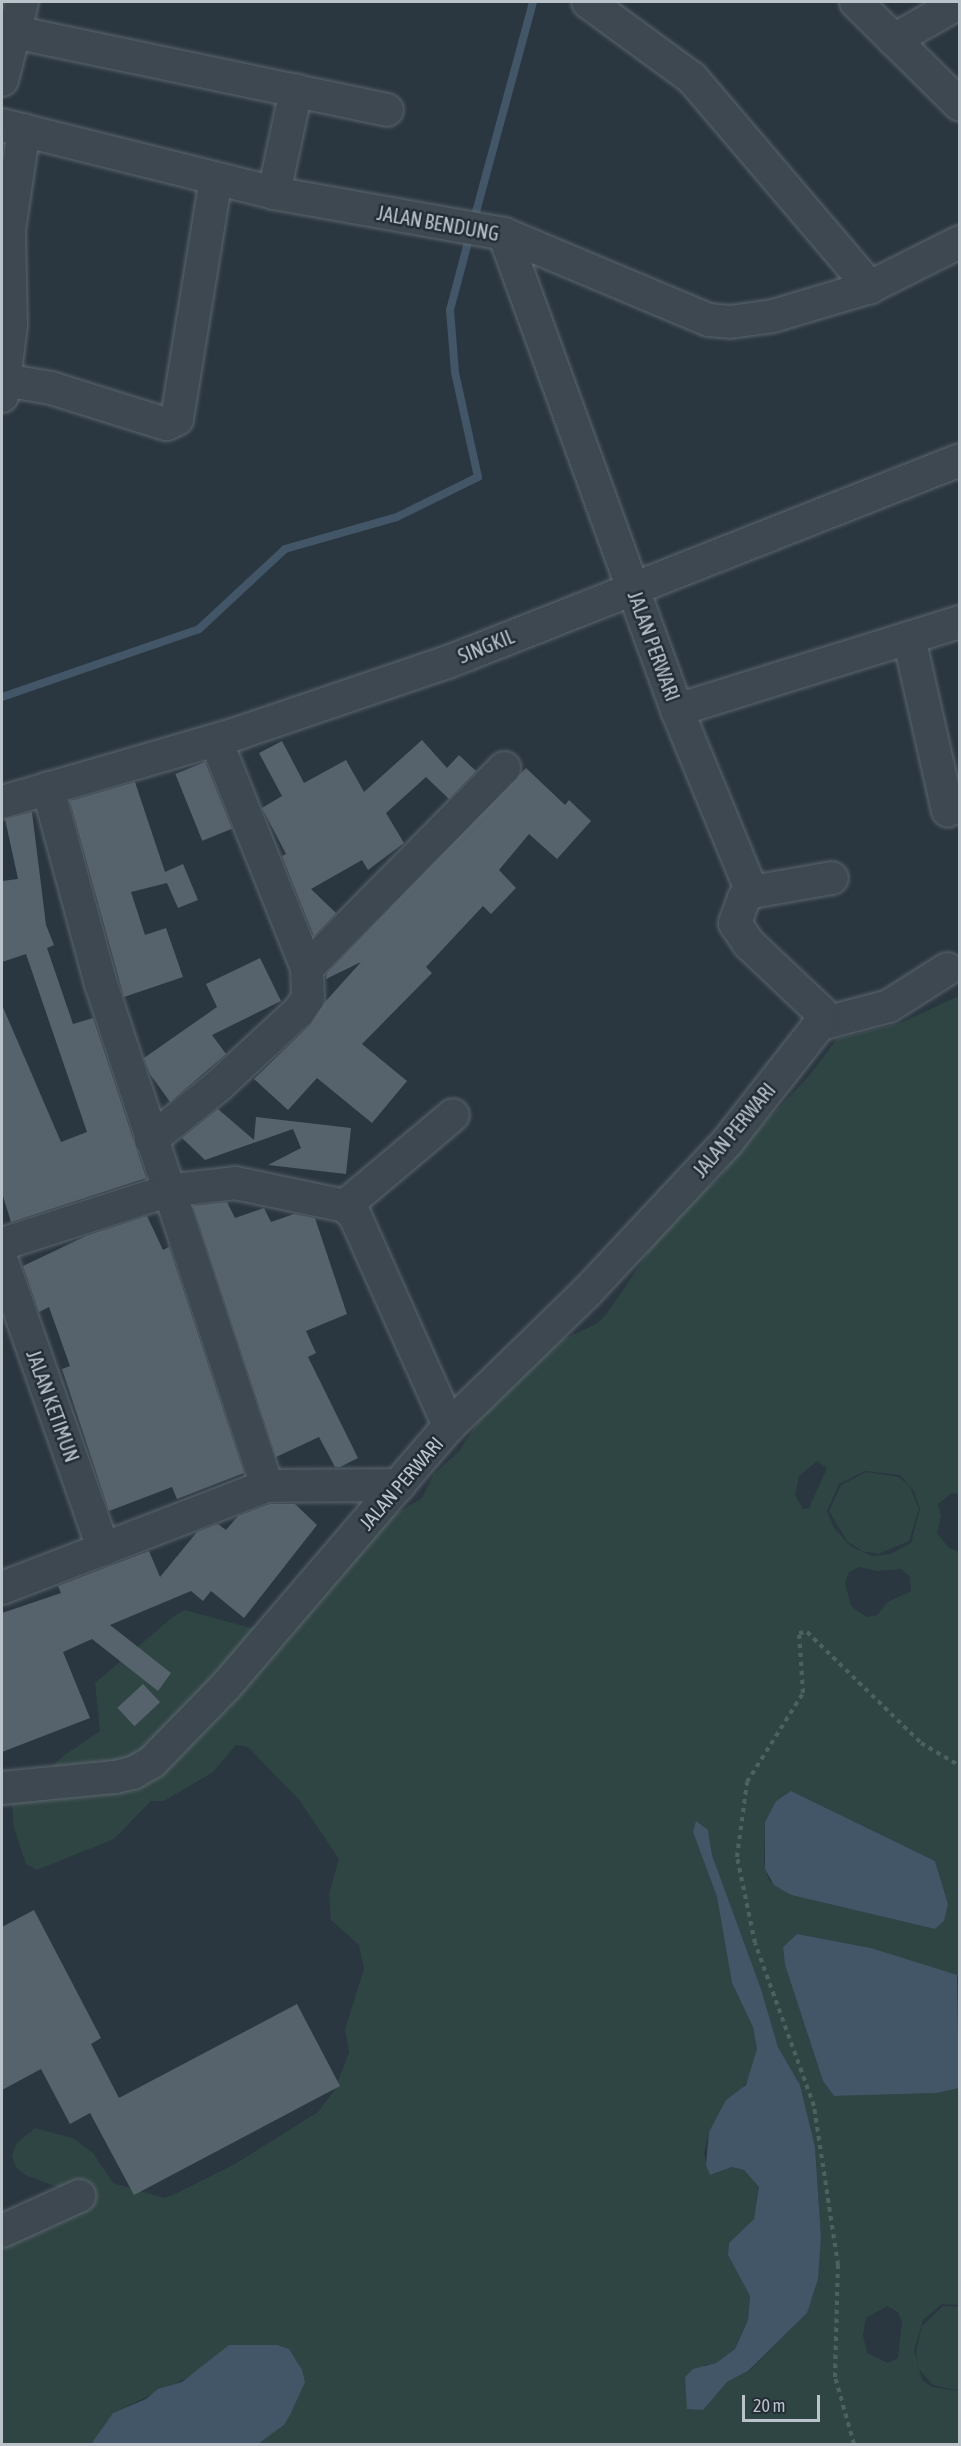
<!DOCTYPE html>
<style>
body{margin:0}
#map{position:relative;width:961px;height:2446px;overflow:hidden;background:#2a3640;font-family:"Asap Condensed",sans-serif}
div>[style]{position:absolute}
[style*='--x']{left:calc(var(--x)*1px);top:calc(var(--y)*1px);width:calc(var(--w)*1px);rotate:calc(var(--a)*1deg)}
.green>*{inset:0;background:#2f4543}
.water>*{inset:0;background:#425667}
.stream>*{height:8px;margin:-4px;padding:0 4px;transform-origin:4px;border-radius:4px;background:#425667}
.building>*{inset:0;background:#56636d;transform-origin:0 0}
.path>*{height:4px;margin-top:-2px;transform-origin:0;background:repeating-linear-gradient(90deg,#4e6161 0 4.5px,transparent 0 9px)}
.roads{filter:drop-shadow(0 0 2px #5c666e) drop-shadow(0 0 2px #5c666e)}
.minor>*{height:32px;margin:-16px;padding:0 16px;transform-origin:16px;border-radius:16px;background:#3e4850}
span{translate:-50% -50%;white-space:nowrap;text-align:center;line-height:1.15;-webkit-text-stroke:5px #232d36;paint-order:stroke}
.street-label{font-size:20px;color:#bbc3ca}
.frame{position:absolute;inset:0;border:3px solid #bbc3ca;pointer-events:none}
.scale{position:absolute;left:742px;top:2395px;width:78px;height:27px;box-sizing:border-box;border:3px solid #bbc3ca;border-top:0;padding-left:8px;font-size:18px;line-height:21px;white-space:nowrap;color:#bbc3ca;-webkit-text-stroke:4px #232d36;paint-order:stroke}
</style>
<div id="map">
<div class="green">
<i style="clip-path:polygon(evenodd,959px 996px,960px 1495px,952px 1493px,938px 1504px,941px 1516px,937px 1533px,949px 1548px,960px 1552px,959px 1977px,871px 1948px,797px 1934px,783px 1947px,785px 1965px,823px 2081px,834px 2096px,937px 2093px,959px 2088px,959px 2305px,942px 2304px,923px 2320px,914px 2351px,922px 2380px,932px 2387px,959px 2391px,959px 2444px,258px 2444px,284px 2425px,191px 2376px,113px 2413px,91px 2444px,2px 2444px,2px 2245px,60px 2188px,25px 2175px,16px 2167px,12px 2155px,16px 2144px,35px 2128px,73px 2138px,93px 2153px,113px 2183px,164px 2198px,175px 2194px,235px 2164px,318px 2112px,334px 2091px,349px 2053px,345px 2029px,364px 1969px,359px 1945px,331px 1920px,329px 1894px,339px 1859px,300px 1801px,248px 1747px,236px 1745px,213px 1772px,164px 1801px,151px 1801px,114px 1839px,37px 1870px,26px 1864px,14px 1828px,12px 1804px,62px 1757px,100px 1731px,95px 1683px,174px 1616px,185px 1610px,251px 1628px,325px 1596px,341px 1562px,376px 1526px,422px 1498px,433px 1475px,459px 1451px,480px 1419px,562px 1340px,596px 1324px,606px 1315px,664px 1229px,689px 1202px,719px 1179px,740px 1149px,807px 1078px,837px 1039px,900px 1023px,959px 996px,817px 1461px,827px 1468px,809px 1508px,803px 1509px,795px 1495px,799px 1476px,817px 1461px,959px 996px,865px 1471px,900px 1475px,914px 1491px,920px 1509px,911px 1543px,890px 1554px,872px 1556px,850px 1546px,834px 1528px,827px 1511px,839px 1484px,865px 1471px,959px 996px,860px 1567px,877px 1571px,901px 1569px,910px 1577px,911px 1591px,888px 1602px,877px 1615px,866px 1617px,851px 1606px,845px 1583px,849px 1572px,860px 1567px,959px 996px,791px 1791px,935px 1861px,948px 1904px,944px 1921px,935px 1929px,791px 1895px,769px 1880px,764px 1862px,765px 1822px,776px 1801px,791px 1791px,959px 996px,708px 1830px,712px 1855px,761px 1989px,778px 2047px,800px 2085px,815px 2147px,821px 2237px,807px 2313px,749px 2371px,727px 2382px,703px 2410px,704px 2365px,716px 2363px,735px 2349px,748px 2320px,750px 2296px,728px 2255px,729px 2243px,754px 2220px,759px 2187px,744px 2170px,732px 2167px,710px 2175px,704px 2154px,709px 2132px,752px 2075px,757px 2049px,753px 2027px,732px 1983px,717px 1897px,693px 1832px,708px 1830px,959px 996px,887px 2306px,898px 2312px,902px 2322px,898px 2358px,888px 2363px,867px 2353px,863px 2335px,866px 2318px,887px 2306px)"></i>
<i style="clip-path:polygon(866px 1472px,899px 1477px,910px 1487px,919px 1509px,909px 1541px,878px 1554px,862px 1551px,847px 1541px,829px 1511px,841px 1485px)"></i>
<i style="clip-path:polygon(943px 2306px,959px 2307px,960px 2389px,956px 2390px,933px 2385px,918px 2368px,916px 2351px,922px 2326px)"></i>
</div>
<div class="water">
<i style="clip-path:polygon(791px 1791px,935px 1861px,948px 1904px,944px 1921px,935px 1929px,791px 1895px,774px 1885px,765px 1869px,765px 1822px,776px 1801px)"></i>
<i style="clip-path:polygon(696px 1821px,708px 1830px,712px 1855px,761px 1989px,778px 2047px,800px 2085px,815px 2147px,821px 2237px,818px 2279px,807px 2313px,748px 2371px,727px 2382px,703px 2410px,687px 2409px,685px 2377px,693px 2369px,716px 2363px,735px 2349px,748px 2320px,750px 2296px,728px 2255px,729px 2243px,754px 2219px,759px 2187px,744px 2170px,732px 2167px,710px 2175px,706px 2165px,709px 2132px,726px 2100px,746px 2085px,757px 2049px,753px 2027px,732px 1983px,717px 1897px,693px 1832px)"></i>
<i style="clip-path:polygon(797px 1934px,871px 1948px,957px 1975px,959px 2088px,937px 2093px,834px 2096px,823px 2081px,785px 1965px,783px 1947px)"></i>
<i style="clip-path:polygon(229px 2345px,277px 2345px,289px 2349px,302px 2370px,305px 2382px,290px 2415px,284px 2425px,258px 2444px,91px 2444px,113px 2413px,146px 2399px,158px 2389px,182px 2382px)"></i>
</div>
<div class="stream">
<i style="--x:473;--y:223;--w:229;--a:-74.8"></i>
<i style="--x:2;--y:697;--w:208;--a:-19"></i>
<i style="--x:199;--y:629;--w:117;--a:-42.9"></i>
<i style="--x:285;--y:549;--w:116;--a:-15.9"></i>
<i style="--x:397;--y:517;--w:90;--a:-26.3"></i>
<i style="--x:478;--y:477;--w:107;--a:-102.4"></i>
<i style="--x:455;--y:372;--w:62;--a:-94.6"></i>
<i style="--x:450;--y:310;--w:78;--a:-75.1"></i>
</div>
<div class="building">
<i style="clip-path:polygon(422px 740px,447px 768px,459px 755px,476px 771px,449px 799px,426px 777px,386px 813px,404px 843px,368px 870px,362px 860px,311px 889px,336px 913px,314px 936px,282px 856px,286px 854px,262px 808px,282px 796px,259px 753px,282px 741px,304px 783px,346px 760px,364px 792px)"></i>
<i style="left:205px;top:762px;width:72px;height:32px;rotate:68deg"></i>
<i style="clip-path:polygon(526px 768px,565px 805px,569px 800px,591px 821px,557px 859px,529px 834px,499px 870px,516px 888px,491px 914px,483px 906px,426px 967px,432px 973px,362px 1044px,407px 1081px,372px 1123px,317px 1078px,288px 1110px,254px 1079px,311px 1024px,325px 1002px,361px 962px,326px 979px,327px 973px)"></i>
<i style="clip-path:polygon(135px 782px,165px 872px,183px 864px,198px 900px,178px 908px,167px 883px,131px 892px,145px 935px,166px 928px,183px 977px,124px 997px,70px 801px)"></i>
<i style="clip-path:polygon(32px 812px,46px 925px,54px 945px,47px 948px,73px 1024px,93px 1018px,146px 1178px,11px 1222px,2px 1193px,2px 1005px,61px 1142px,87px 1132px,26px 954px,2px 962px,2px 881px,18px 879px,5px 819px)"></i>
<i style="clip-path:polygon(260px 958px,281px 1001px,212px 1035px,226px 1054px,170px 1102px,150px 1074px,144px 1058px,217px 1007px,206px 984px)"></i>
<i style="clip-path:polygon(218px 1109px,254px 1140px,256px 1117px,351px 1128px,346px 1174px,268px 1165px,301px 1148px,293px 1129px,205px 1160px,182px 1138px)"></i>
<i style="clip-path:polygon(227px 1202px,235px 1218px,264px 1208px,271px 1222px,294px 1214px,315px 1218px,347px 1314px,306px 1331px,316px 1353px,308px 1357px,358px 1458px,340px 1467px,335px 1467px,319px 1437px,276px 1457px,193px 1206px)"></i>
<i style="clip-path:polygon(147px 1216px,163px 1250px,169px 1247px,244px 1473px,177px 1499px,172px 1487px,109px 1511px,62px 1369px,70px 1366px,49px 1307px,39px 1312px,23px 1266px,86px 1236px)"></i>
<i style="clip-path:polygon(270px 1504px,295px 1504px,317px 1525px,244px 1618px,211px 1591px,203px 1601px,191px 1591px,110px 1625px,171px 1673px,158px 1691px,92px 1639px,63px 1652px,90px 1718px,2px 1752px,2px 1613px,61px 1593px,58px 1586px,149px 1551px,160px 1577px,197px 1532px,218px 1524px,226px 1530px,238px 1516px)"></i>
<i style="left:143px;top:1684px;width:25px;height:35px;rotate:47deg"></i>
<i style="clip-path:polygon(34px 1910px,101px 2038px,91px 2044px,119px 2098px,297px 2004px,340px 2086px,134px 2195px,90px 2113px,70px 2124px,41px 2069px,2px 2090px,2px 1927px)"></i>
</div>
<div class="path">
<i style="--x:854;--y:2444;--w:70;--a:-105.8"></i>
<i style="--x:835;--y:2377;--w:112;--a:-88.5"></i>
<i style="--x:838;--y:2265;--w:161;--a:-98.6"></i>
<i style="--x:814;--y:2106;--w:173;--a:-109.9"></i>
<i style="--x:755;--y:1943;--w:88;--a:-101.8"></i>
<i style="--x:737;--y:1857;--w:76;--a:-82.4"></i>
<i style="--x:747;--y:1782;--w:105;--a:-57.8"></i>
<i style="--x:803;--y:1693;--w:60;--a:-93.8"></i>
<i style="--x:799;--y:1633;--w:8;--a:-7"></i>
<i style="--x:807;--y:1632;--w:159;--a:44.2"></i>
<i style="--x:921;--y:1743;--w:45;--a:30.5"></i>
</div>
<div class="roads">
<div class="minor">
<i style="--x:588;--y:2;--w:129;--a:36.2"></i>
<i style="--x:692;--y:78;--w:275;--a:49.6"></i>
<i style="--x:856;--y:2;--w:146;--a:44.7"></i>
<i style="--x:14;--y:32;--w:381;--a:11.8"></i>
<i style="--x:894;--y:40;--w:76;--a:-29.9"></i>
<i style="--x:2;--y:80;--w:81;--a:-75.6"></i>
<i style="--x:2;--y:125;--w:280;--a:14"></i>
<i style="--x:274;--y:193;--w:234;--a:10.1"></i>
<i style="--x:504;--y:234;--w:222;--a:22.8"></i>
<i style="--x:709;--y:320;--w:21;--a:5"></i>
<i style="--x:730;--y:322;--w:43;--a:-7.9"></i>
<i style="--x:773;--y:316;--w:101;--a:-16.6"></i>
<i style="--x:870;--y:287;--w:101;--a:-26.6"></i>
<i style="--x:274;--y:193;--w:105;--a:-77.9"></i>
<i style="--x:4;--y:380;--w:48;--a:9.7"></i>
<i style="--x:51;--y:388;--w:121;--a:17.4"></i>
<i style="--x:166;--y:424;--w:12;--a:-24"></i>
<i style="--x:177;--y:419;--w:243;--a:-80.8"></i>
<i style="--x:2;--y:396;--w:72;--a:-82.8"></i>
<i style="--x:11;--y:325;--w:95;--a:-91.2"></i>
<i style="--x:9;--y:230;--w:101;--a:-81.5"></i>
<i style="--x:909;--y:638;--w:177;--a:77.3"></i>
<i style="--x:677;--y:710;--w:296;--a:-17.3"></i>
<i style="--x:48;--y:788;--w:203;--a:74.9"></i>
<i style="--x:101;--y:984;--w:529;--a:71.7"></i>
<i style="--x:2;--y:802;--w:247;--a:-16.2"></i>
<i style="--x:239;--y:733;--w:221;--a:-18.8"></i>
<i style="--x:448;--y:662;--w:550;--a:-21.53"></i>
<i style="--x:752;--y:892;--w:81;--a:-9.9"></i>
<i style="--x:307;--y:968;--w:281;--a:-45.4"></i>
<i style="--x:821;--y:1024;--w:70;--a:-14.8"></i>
<i style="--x:889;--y:1006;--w:69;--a:-32.5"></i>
<i style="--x:151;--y:1140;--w:86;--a:-38.9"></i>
<i style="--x:218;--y:1086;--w:110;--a:-42.8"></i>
<i style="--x:299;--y:1011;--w:16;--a:-55"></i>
<i style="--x:308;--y:998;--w:30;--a:-92"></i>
<i style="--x:307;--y:968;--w:245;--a:-111.8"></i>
<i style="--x:345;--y:1206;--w:141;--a:-40.1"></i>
<i style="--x:2;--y:1244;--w:173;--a:-17.8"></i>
<i style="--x:167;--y:1191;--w:68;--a:-6.7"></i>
<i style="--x:235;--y:1183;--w:112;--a:11.8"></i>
<i style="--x:345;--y:1206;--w:14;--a:45"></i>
<i style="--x:355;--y:1216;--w:230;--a:65.9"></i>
<i style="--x:2;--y:1261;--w:306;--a:70.6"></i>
<i style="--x:2;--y:1588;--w:284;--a:-21.1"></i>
<i style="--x:267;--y:1486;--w:132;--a:-0.4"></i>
<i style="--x:2;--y:1788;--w:114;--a:-5.6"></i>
<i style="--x:115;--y:1777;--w:18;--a:-13"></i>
<i style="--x:133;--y:1773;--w:22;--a:-30"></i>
<i style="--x:152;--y:1762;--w:106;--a:-45.8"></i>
<i style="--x:226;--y:1686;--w:343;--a:-49.4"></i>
<i style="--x:449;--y:1426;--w:191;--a:-44.2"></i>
<i style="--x:586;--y:1293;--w:208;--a:-46.9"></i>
<i style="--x:728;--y:1141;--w:154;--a:-51.9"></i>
<i style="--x:823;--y:1020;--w:8;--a:-104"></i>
<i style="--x:821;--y:1012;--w:99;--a:-136.6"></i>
<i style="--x:749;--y:944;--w:25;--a:-124"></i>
<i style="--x:735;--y:923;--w:27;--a:-70"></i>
<i style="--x:744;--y:898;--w:10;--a:-37"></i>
<i style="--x:752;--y:892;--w:197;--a:-112.4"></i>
<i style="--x:677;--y:710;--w:506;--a:-109.97"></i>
<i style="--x:2;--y:2231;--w:85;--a:-24.4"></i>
</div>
</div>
<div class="street-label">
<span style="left:438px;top:223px;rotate:10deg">JALAN BENDUNG</span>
<span style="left:486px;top:646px;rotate:-22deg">SINGKIL</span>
<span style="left:654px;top:646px;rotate:70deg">JALAN PERWARI</span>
<span style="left:734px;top:1130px;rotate:-50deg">JALAN PERWARI</span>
<span style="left:53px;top:1406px;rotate:70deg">JALAN KETIMUN</span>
<span style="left:401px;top:1483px;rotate:-49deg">JALAN PERWARI</span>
</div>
<div class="frame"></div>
<div class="scale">20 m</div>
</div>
